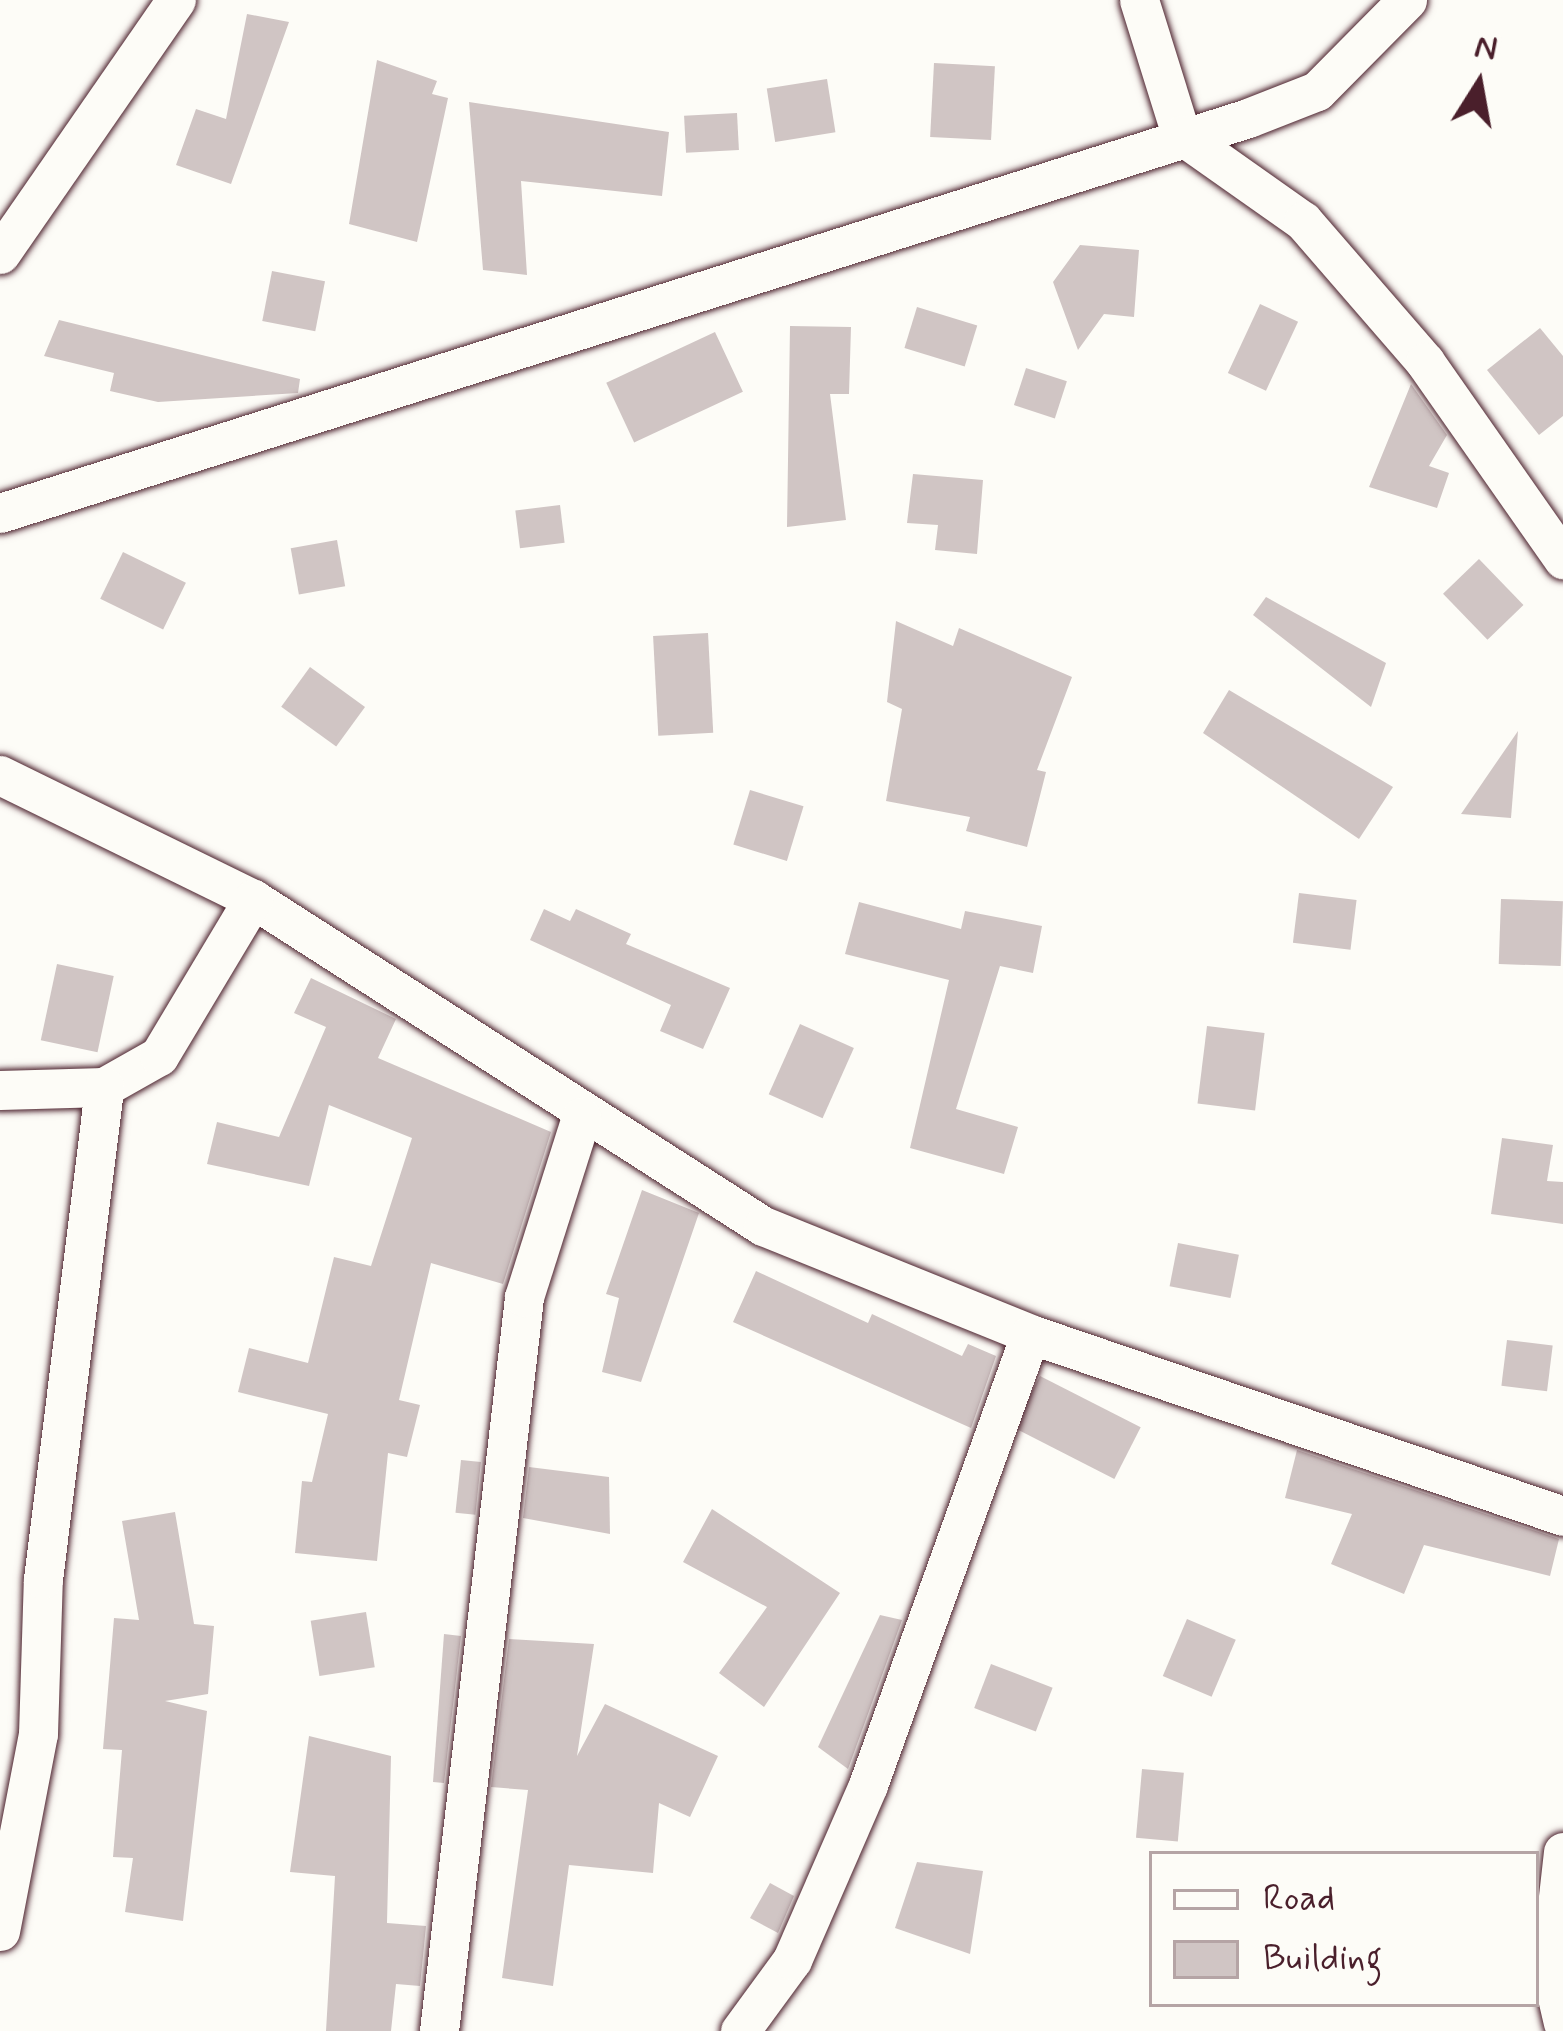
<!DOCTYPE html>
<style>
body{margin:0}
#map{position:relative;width:1563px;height:2031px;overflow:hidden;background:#fdfcf7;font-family:Mynerve,sans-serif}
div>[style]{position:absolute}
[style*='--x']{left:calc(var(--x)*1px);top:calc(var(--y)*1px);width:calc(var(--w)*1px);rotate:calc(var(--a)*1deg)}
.building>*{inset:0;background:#d0c5c4;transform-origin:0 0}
.roads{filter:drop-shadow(0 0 3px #4a1f2b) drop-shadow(0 0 3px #4a1f2b)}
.street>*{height:39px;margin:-19.5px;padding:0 19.5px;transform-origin:19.5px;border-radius:19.5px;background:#fdfcf7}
span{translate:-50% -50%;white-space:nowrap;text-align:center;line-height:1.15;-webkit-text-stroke:9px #fdfcf7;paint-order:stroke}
.legend{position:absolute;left:1149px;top:1851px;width:390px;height:156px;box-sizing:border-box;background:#fdfcf7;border:3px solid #b5a4a5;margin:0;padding:15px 21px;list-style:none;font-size:36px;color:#4a1f2b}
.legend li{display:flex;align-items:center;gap:24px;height:60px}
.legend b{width:60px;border:3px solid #b5a4a5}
.north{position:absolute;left:1419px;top:24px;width:120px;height:120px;-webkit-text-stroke:9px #fdfcf7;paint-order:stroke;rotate:11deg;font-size:33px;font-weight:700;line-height:48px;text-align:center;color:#4a1f2b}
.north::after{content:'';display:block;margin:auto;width:42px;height:54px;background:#4a1f2b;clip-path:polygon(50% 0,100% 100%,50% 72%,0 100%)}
</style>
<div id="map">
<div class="building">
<i style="clip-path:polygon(247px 14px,289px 22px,231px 184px,176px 165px,196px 109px,226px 119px)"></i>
<i style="clip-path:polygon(377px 60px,437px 81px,432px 94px,448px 98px,417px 242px,349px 224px)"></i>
<i style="left:934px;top:63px;width:61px;height:74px;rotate:3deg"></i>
<i style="left:827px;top:79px;width:54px;height:61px;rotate:81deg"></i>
<i style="clip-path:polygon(469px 102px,669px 132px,662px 196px,521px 181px,527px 275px,483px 270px)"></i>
<i style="left:737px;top:113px;width:37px;height:53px;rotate:87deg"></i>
<i style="clip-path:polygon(1080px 245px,1139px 250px,1134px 317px,1104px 314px,1078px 350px,1053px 282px)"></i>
<i style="left:272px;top:271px;width:54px;height:51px;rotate:11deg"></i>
<i style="left:1260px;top:304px;width:42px;height:76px;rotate:25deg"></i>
<i style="left:917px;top:307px;width:63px;height:43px;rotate:17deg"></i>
<i style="clip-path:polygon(59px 320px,300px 379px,298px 393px,158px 402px,110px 391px,114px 373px,44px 356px)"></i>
<i style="clip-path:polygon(790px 326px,851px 327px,849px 394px,830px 394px,846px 520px,787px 527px)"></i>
<i style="clip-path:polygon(1540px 328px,1563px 356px,1563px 416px,1539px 435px,1487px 370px)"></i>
<i style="left:715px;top:332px;width:66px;height:120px;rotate:65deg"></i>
<i style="left:1026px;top:368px;width:43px;height:39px;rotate:18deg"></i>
<i style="clip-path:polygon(1411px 384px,1447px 435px,1429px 466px,1449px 473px,1437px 508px,1369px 487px)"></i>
<i style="clip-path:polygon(913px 474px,983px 480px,977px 554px,935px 550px,938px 525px,907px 523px)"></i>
<i style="left:560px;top:505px;width:38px;height:45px;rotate:83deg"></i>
<i style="left:337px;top:540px;width:47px;height:47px;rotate:80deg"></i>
<i style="left:123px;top:552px;width:70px;height:52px;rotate:26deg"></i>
<i style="left:1479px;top:559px;width:64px;height:50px;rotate:46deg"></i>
<i style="clip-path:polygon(1266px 597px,1386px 663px,1371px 707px,1253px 615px)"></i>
<i style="clip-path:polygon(896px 621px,953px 646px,959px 628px,1072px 677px,1037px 770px,1046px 772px,1027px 847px,966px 831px,970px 817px,886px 801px,902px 709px,887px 702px)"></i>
<i style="left:708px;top:633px;width:100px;height:55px;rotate:87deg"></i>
<i style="left:310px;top:667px;width:68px;height:49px;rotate:36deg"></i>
<i style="clip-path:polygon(1229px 690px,1393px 787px,1359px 839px,1203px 733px)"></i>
<i style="clip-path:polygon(1518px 731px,1511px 818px,1461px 814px)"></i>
<i style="left:750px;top:790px;width:56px;height:57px;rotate:17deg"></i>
<i style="left:1299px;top:893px;width:58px;height:50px;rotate:7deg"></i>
<i style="left:1501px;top:899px;width:62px;height:65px;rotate:2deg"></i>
<i style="clip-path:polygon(859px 902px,961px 929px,965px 911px,1042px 926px,1033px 973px,1000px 966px,956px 1109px,1018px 1127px,1004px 1174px,910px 1148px,949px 980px,845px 954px)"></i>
<i style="clip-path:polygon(544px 909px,570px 921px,576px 909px,631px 934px,626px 944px,730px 988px,703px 1049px,660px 1031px,671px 1005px,530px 940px)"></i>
<i style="left:57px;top:964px;width:58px;height:78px;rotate:12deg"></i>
<i style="clip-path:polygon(311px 978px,396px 1019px,378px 1058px,551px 1132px,503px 1284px,431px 1263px,399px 1400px,420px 1405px,407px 1457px,388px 1453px,377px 1561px,295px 1553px,302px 1481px,312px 1482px,328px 1414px,238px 1392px,249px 1348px,308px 1363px,334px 1257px,371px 1266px,412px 1138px,329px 1105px,309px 1186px,207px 1164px,217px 1122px,279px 1137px,326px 1027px,294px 1013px)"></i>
<i style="left:800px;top:1024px;width:59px;height:77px;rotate:24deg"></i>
<i style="left:1207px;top:1026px;width:58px;height:78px;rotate:7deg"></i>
<i style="clip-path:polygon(1502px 1138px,1553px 1145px,1547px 1181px,1563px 1182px,1563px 1224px,1491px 1214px)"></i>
<i style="clip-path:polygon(642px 1190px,699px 1213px,641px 1382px,602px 1372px,619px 1298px,606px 1294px)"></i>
<i style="left:1178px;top:1243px;width:62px;height:44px;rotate:11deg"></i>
<i style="clip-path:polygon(756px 1271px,868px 1323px,872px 1314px,962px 1356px,968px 1344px,996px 1356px,971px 1428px,733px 1322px)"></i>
<i style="left:1507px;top:1340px;width:46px;height:46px;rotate:7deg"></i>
<i style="left:1040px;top:1376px;width:113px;height:58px;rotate:27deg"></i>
<i style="clip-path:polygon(1297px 1450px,1559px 1539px,1550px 1576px,1424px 1545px,1404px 1594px,1331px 1564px,1352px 1514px,1285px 1498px)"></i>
<i style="left:461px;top:1460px;width:20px;height:53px;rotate:6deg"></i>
<i style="clip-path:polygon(529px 1467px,609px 1477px,610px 1534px,523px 1518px)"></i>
<i style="clip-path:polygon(712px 1509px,840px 1593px,764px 1707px,719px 1673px,767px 1607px,683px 1562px)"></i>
<i style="clip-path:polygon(175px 1512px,194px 1624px,214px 1626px,208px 1694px,165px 1701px,207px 1711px,183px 1921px,125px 1912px,133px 1858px,113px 1857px,122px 1750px,103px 1749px,114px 1618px,139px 1620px,122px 1521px)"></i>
<i style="left:366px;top:1612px;width:56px;height:56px;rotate:81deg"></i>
<i style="clip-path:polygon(880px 1615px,902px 1620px,848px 1769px,818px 1747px)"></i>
<i style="left:1187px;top:1619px;width:53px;height:62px;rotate:23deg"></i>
<i style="clip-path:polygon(444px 1634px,461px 1636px,444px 1783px,433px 1782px)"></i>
<i style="clip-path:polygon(509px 1639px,594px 1644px,577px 1756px,605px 1704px,718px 1756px,690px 1817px,659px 1803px,653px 1873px,569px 1865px,553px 1986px,502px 1978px,528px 1790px,491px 1787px)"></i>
<i style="left:991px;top:1664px;width:66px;height:47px;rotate:21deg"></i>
<i style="clip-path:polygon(309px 1736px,391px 1756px,387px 1923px,426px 1926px,420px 1986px,396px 1984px,391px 2031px,326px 2031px,335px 1876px,290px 1872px)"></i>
<i style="left:1142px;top:1769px;width:42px;height:69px;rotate:5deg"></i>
<i style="clip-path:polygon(917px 1862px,983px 1871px,970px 1954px,895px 1928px)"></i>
<i style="clip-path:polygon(770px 1883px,794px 1896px,778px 1933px,750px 1918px)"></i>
</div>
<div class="roads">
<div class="street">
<i style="--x:1139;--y:0;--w:141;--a:72.7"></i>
<i style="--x:1181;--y:135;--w:149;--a:35.2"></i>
<i style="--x:1303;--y:221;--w:186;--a:49.1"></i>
<i style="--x:1425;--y:362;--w:241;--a:55"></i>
<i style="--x:0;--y:254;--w:309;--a:-55.3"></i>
<i style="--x:0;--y:513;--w:1309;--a:-17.56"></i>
<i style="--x:1248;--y:118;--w:74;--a:-21.4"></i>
<i style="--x:1317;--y:91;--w:128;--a:-45.3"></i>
<i style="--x:0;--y:775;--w:282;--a:26.1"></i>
<i style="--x:253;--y:899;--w:606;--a:32.67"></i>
<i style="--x:763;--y:1226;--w:288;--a:22"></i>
<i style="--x:1030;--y:1334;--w:563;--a:18.85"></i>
<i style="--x:0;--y:1090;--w:104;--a:-1.7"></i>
<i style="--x:104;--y:1087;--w:63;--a:-29.4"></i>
<i style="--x:159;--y:1056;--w:183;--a:-59.1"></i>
<i style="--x:1563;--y:1852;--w:116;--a:96.4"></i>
<i style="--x:1550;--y:1967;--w:57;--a:76.9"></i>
<i style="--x:0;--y:1931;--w:201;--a:-79.1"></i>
<i style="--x:38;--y:1734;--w:155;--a:-88.2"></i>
<i style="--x:43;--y:1579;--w:496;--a:-82.9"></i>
<i style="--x:439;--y:2031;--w:739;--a:-83.39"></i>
<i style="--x:524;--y:1297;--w:189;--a:-72.4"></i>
<i style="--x:740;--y:2031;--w:88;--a:-53.8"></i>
<i style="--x:792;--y:1960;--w:191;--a:-66.5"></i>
<i style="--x:868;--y:1785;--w:479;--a:-70.2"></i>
</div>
</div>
<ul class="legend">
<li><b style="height:15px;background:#fdfcf7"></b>Road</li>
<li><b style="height:33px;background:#d0c5c4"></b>Building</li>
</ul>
<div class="north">N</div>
</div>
